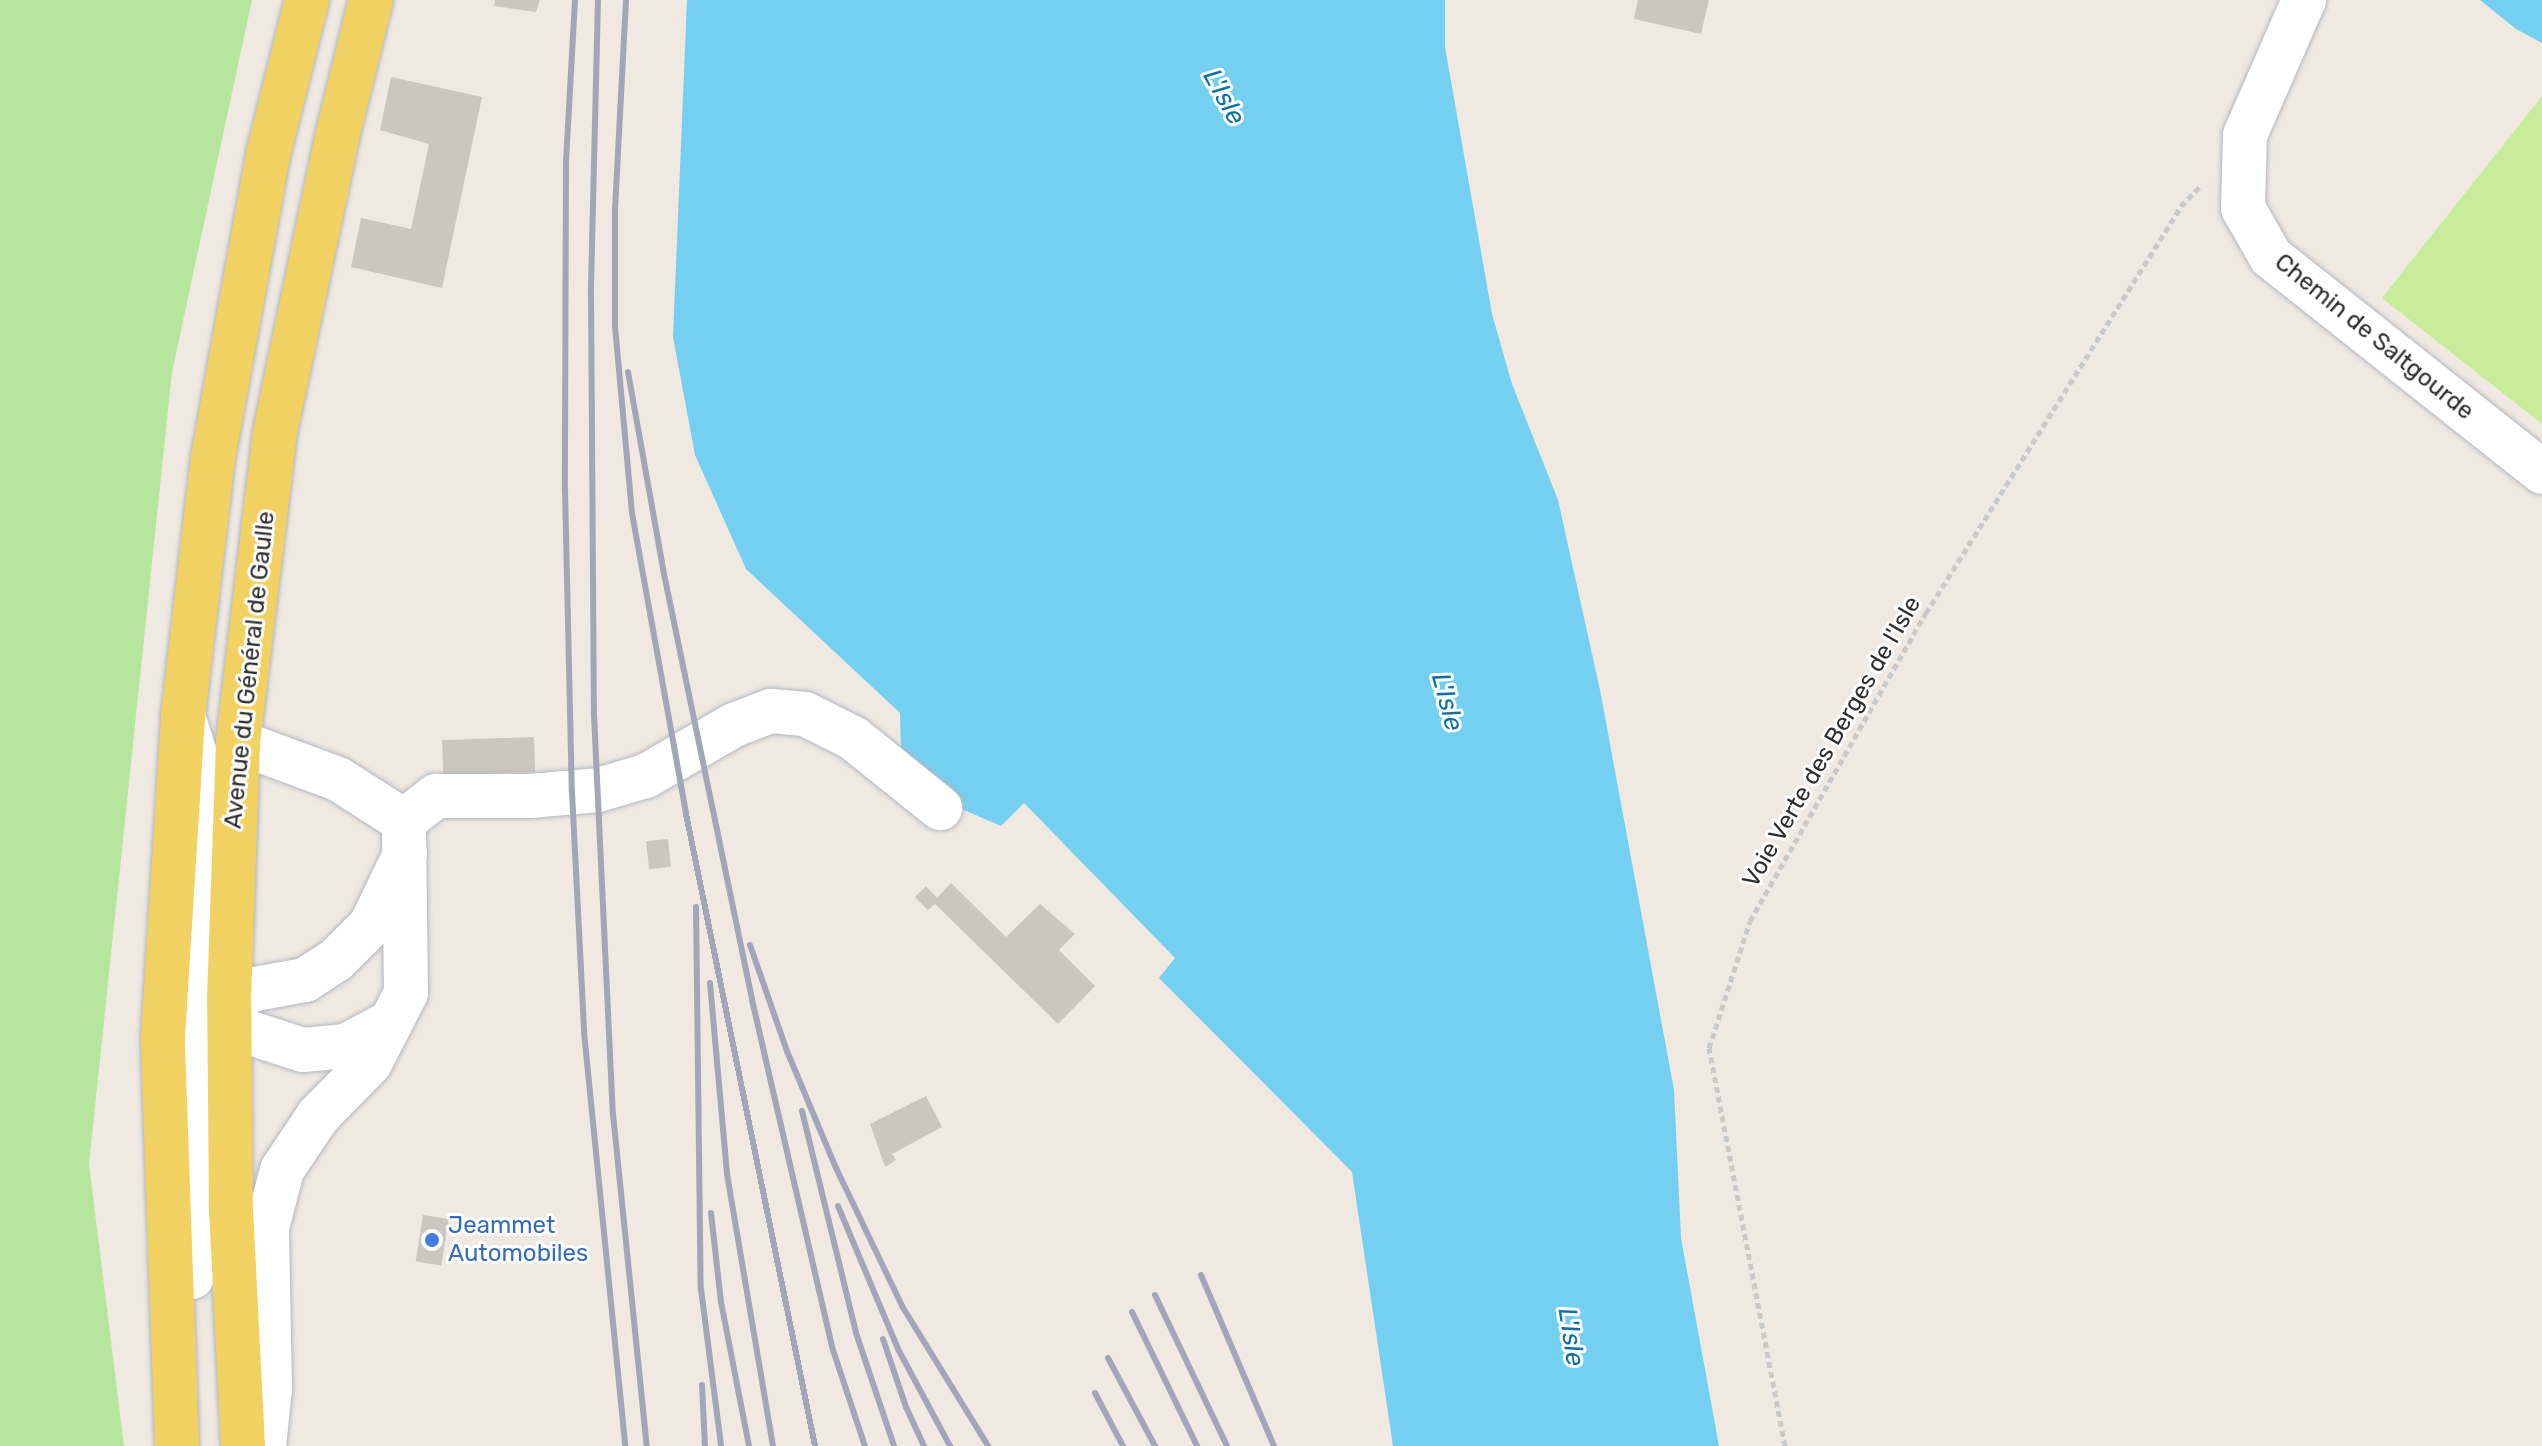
<!DOCTYPE html>
<meta charset="utf-8">
<style>
body{margin:0}
#map{position:relative;width:2542px;height:1446px;overflow:hidden;background:#efe9e1;font-family:Rubik,sans-serif}
div>[style]{position:absolute}
[style*='--x']{left:calc(var(--x)*1px);top:calc(var(--y)*1px);width:calc(var(--w)*1px);rotate:calc(var(--a)*1deg)}
.green>*{inset:0;background:#b6e59e}
.pitch>*{inset:0;background:#c9ec9a}
.water>*{inset:0;background:#75cff0}
.building>*{inset:0;background:#cbc7bf;transform-origin:0 0}
.path>*{height:5px;margin-top:-2.5px;transform-origin:0;background:repeating-linear-gradient(90deg,#c9c9c9 0 6px,transparent 0 10px)}
.roads{filter:drop-shadow(0 0 2px #b4b7c1) drop-shadow(0 0 2px #b4b7c1)}
.minor>*{height:44px;margin:-22px;padding:0 22px;transform-origin:22px;border-radius:22px;background:#fff}
.major>*{height:44px;margin:-22px;padding:0 22px;transform-origin:22px;border-radius:22px;background:#f2d163}
.rail>*{height:6px;margin:-3px;padding:0 3px;transform-origin:3px;border-radius:3px;background:#a3a6b8}
.dots>*{width:22px;height:22px;translate:-50% -50%;box-sizing:border-box;border:4px solid #fff;border-radius:50%}
span{translate:-50% -50%;white-space:nowrap;text-align:center;line-height:1.15;-webkit-text-stroke:6px #fff;paint-order:stroke}
.street-label{font-size:24px;color:#2e2e2e}
.shop-label{font-size:24px;color:#366cbe}
.left{translate:0 -50%;text-align:left}
.water-label{font-size:26px;color:#0d6fa3;font-style:italic}
</style>
<div id="map">
<div class="green">
<i style="clip-path:polygon(0 0,252px 0,172px 372px,89px 1164px,124px 1446px,0 1446px)"></i>
</div>
<div class="pitch">
<i style="clip-path:polygon(2542px 96px,2542px 424px,2382px 298px)"></i>
</div>
<div class="water">
<i style="clip-path:polygon(687px 0,1445px 0,1445px 47px,1492px 314px,1512px 384px,1558px 500px,1600px 690px,1674px 1090px,1681px 1238px,1719px 1446px,1393px 1446px,1352px 1172px,1159px 978px,1175px 958px,1024px 803px,1001px 826px,950px 804px,901px 751px,900px 713px,746px 569px,695px 455px,673px 337px)"></i>
<i style="clip-path:polygon(2480px 0,2542px 0,2542px 43px,2516px 29px)"></i>
</div>
<div class="building">
<i style="clip-path:polygon(495px 0,540px 0,536px 12px,494px 6px)"></i>
<i style="clip-path:polygon(1638px 0,1709px 0,1701px 34px,1634px 19px)"></i>
<i style="clip-path:polygon(391px 77px,482px 97px,442px 288px,351px 267px,361px 218px,411px 229px,429px 144px,380px 130px)"></i>
<i style="left:534px;top:737px;width:35px;height:92px;rotate:88deg"></i>
<i style="left:668px;top:839px;width:28px;height:22px;rotate:84deg"></i>
<i style="clip-path:polygon(951px 883px,1006px 937px,1040px 904px,1075px 934px,1059px 950px,1095px 986px,1058px 1024px,935px 904px,928px 910px,915px 897px,926px 886px,937px 898px)"></i>
<i style="clip-path:polygon(926px 1096px,942px 1127px,892px 1154px,896px 1160px,885px 1167px,870px 1124px)"></i>
<i style="left:423px;top:1215px;width:26px;height:47px;rotate:9deg"></i>
</div>
<div class="path">
<i style="--x:1785;--y:1446;--w:405;--a:-100.8"></i>
<i style="--x:1709;--y:1048;--w:133;--a:-72.1"></i>
<i style="--x:1750;--y:921;--w:355;--a:-60.3"></i>
<i style="--x:1926;--y:613;--w:480;--a:-57.9"></i>
<i style="--x:2181;--y:206;--w:29;--a:-46"></i>
</div>
<div class="roads">
<div class="minor">
<i style="--x:2304;--y:0;--w:147;--a:113.6"></i>
<i style="--x:2245;--y:135;--w:73;--a:91.6"></i>
<i style="--x:2243;--y:208;--w:56;--a:60.3"></i>
<i style="--x:2271;--y:257;--w:346;--a:38.4"></i>
<i style="--x:183;--y:716;--w:68;--a:72.1"></i>
<i style="--x:204;--y:781;--w:141;--a:94.1"></i>
<i style="--x:194;--y:922;--w:65;--a:86.5"></i>
<i style="--x:198;--y:987;--w:50;--a:51.5"></i>
<i style="--x:229;--y:1026;--w:78;--a:18"></i>
<i style="--x:303;--y:1050;--w:43;--a:-5.3"></i>
<i style="--x:346;--y:1046;--w:51;--a:-28.1"></i>
<i style="--x:238;--y:742;--w:107;--a:20.3"></i>
<i style="--x:338;--y:779;--w:78;--a:32.5"></i>
<i style="--x:404;--y:821;--w:41;--a:-38"></i>
<i style="--x:436;--y:796;--w:94;--a:0"></i>
<i style="--x:530;--y:796;--w:68;--a:-5"></i>
<i style="--x:598;--y:790;--w:50;--a:-16.3"></i>
<i style="--x:646;--y:776;--w:102;--a:-30.1"></i>
<i style="--x:734;--y:725;--w:40;--a:-21"></i>
<i style="--x:771;--y:711;--w:34;--a:5"></i>
<i style="--x:805;--y:714;--w:54;--a:26.6"></i>
<i style="--x:853;--y:738;--w:112;--a:38.8"></i>
<i style="--x:192;--y:1277;--w:208;--a:-89.4"></i>
<i style="--x:194;--y:1069;--w:39;--a:-81"></i>
<i style="--x:200;--y:1030;--w:24;--a:-55"></i>
<i style="--x:214;--y:1010;--w:19;--a:-36"></i>
<i style="--x:229;--y:999;--w:28;--a:-21"></i>
<i style="--x:255;--y:989;--w:51;--a:-10.2"></i>
<i style="--x:305;--y:980;--w:37;--a:-33"></i>
<i style="--x:336;--y:960;--w:49;--a:-45"></i>
<i style="--x:371;--y:925;--w:79;--a:-64.4"></i>
<i style="--x:264;--y:1446;--w:58;--a:-84.1"></i>
<i style="--x:270;--y:1388;--w:160;--a:-91.1"></i>
<i style="--x:267;--y:1228;--w:60;--a:-75.5"></i>
<i style="--x:282;--y:1170;--w:65;--a:-56.3"></i>
<i style="--x:318;--y:1116;--w:74;--a:-45.5"></i>
<i style="--x:370;--y:1063;--w:79;--a:-62.8"></i>
<i style="--x:406;--y:993;--w:172;--a:-90.7"></i>
</div>
<div class="major">
<i style="--x:177;--y:1446;--w:410;--a:-92"></i>
<i style="--x:163;--y:1036;--w:321;--a:-86.4"></i>
<i style="--x:183;--y:716;--w:260;--a:-83.4"></i>
<i style="--x:213;--y:458;--w:308;--a:-79.7"></i>
<i style="--x:268;--y:155;--w:160;--a:-75.9"></i>
<i style="--x:243;--y:1446;--w:233;--a:-92.9"></i>
<i style="--x:231;--y:1213;--w:214;--a:-90.5"></i>
<i style="--x:229;--y:999;--w:257;--a:-88"></i>
<i style="--x:238;--y:742;--w:312;--a:-83.2"></i>
<i style="--x:275;--y:432;--w:301;--a:-78.1"></i>
<i style="--x:337;--y:137;--w:141;--a:-76.1"></i>
</div>
</div>
<div class="rail">
<i style="--x:575;--y:0;--w:160;--a:93.2"></i>
<i style="--x:566;--y:160;--w:330;--a:90.2"></i>
<i style="--x:565;--y:490;--w:302;--a:88.7"></i>
<i style="--x:572;--y:792;--w:240;--a:87.1"></i>
<i style="--x:584;--y:1032;--w:416;--a:84.3"></i>
<i style="--x:598;--y:0;--w:294;--a:91.4"></i>
<i style="--x:591;--y:294;--w:421;--a:89.6"></i>
<i style="--x:594;--y:715;--w:399;--a:87.3"></i>
<i style="--x:613;--y:1114;--w:334;--a:84.2"></i>
<i style="--x:626;--y:0;--w:208;--a:93"></i>
<i style="--x:615;--y:208;--w:118;--a:90"></i>
<i style="--x:615;--y:326;--w:188;--a:84.8"></i>
<i style="--x:632;--y:513;--w:306;--a:79.8"></i>
<i style="--x:686;--y:814;--w:645;--a:78.46"></i>
<i style="--x:628;--y:372;--w:205;--a:79.9"></i>
<i style="--x:664;--y:574;--w:435;--a:78.3"></i>
<i style="--x:752;--y:1000;--w:359;--a:77"></i>
<i style="--x:833;--y:1350;--w:101;--a:71.6"></i>
<i style="--x:696;--y:907;--w:382;--a:89.3"></i>
<i style="--x:701;--y:1289;--w:158;--a:82.7"></i>
<i style="--x:750;--y:945;--w:112;--a:70.8"></i>
<i style="--x:787;--y:1051;--w:127;--a:67.3"></i>
<i style="--x:836;--y:1168;--w:153;--a:64.4"></i>
<i style="--x:902;--y:1306;--w:164;--a:58.4"></i>
<i style="--x:710;--y:983;--w:192;--a:84.9"></i>
<i style="--x:727;--y:1174;--w:276;--a:80.4"></i>
<i style="--x:802;--y:1111;--w:228;--a:76.3"></i>
<i style="--x:856;--y:1333;--w:119;--a:71.4"></i>
<i style="--x:838;--y:1206;--w:155;--a:67.2"></i>
<i style="--x:898;--y:1349;--w:110;--a:61.8"></i>
<i style="--x:711;--y:1213;--w:90;--a:83.6"></i>
<i style="--x:721;--y:1302;--w:147;--a:79"></i>
<i style="--x:1201;--y:1275;--w:186;--a:66.9"></i>
<i style="--x:1155;--y:1295;--w:167;--a:64.5"></i>
<i style="--x:1132;--y:1312;--w:149;--a:64.1"></i>
<i style="--x:883;--y:1339;--w:72;--a:71.3"></i>
<i style="--x:906;--y:1407;--w:43;--a:65.2"></i>
<i style="--x:1108;--y:1358;--w:100;--a:61.9"></i>
<i style="--x:702;--y:1385;--w:61;--a:87.2"></i>
<i style="--x:1095;--y:1393;--w:60;--a:62.2"></i>
</div>
<div class="dots">
<i style="left:432px;top:1240px;background:#3f7fe0"></i>
</div>
<div class="street-label">
<span style="left:2374px;top:337px;rotate:39deg">Chemin de Saltgourde</span>
<span style="left:250px;top:670px;rotate:-84deg">Avenue du Général de Gaulle</span>
<span style="left:1832px;top:742px;rotate:-60deg">Voie Verte des Berges de l'Isle</span>
</div>
<div class="shop-label">
<span class="left" style="left:448px;top:1240px">Jeammet<br>Automobiles</span>
</div>
<div class="water-label">
<span style="left:1224px;top:97px;rotate:61deg">L'Isle</span>
<span style="left:1447px;top:702px;rotate:75deg">L'Isle</span>
<span style="left:1571px;top:1337px;rotate:81deg">L'Isle</span>
</div>
</div>
